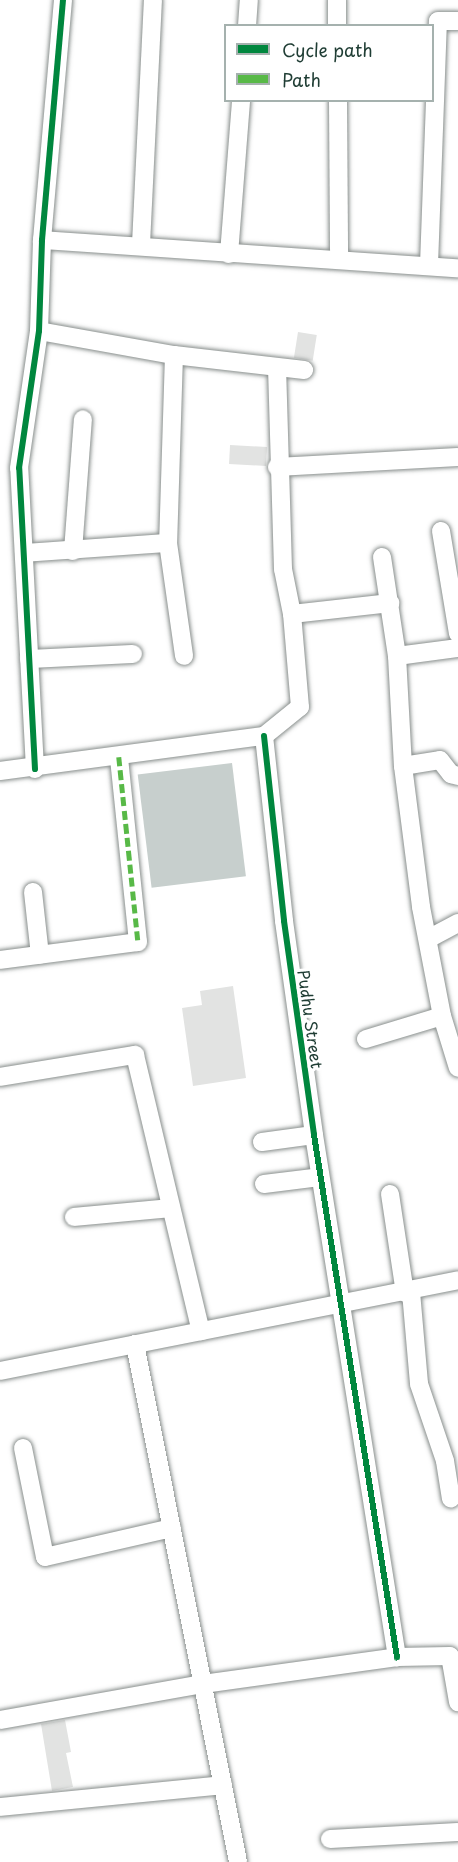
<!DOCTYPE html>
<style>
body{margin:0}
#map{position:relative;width:458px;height:1862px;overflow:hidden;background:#fff;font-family:"Playpen Sans",sans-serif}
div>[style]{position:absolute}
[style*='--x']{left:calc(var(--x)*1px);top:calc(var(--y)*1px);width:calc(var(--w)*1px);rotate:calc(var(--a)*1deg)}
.water>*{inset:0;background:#c7cfcd;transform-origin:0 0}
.building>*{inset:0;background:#e2e3e2;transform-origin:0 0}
.roads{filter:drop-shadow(0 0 2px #898f8d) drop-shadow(0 0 2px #898f8d)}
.minor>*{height:18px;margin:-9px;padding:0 9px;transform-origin:9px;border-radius:9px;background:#fff}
.quiet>*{height:4.5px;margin-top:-2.25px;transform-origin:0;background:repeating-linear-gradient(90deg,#58b947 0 9px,transparent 0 13.5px)}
.cycleway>*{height:6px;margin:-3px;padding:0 3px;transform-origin:3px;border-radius:3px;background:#00873e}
span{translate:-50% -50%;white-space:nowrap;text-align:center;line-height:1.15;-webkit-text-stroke:6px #fff;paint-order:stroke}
.street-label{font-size:16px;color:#1f3d34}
.legend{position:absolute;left:224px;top:24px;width:210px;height:78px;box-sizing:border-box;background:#fff;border:2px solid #a5b1ae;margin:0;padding:8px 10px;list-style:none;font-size:18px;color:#1f3d34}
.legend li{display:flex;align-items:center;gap:12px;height:30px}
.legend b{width:30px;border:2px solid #a5b1ae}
</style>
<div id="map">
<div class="water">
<i style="left:232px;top:763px;width:114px;height:95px;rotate:83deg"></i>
</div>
<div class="building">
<i style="left:298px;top:332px;width:19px;height:26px;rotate:9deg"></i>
<i style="left:267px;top:447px;width:19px;height:37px;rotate:93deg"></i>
<i style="clip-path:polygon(233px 986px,246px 1078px,193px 1086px,182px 1008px,202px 1005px,200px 991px)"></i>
<i style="clip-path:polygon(65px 1720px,71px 1752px,66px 1753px,73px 1787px,52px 1791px,41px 1724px)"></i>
</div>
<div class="roads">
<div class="minor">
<i style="--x:337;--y:0;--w:26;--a:90"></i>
<i style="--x:247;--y:26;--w:26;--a:-86"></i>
<i style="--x:338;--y:100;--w:160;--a:89.6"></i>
<i style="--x:42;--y:240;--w:417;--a:3.9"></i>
<i style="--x:141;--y:244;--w:244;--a:-87.2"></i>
<i style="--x:229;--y:254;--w:154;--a:-85.5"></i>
<i style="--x:429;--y:265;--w:244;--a:-87.9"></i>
<i style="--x:438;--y:21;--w:20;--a:0"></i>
<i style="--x:39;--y:331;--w:137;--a:10.1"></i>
<i style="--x:174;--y:355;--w:131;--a:6.6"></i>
<i style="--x:174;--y:355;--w:188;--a:91.8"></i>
<i style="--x:168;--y:543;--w:114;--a:81.9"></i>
<i style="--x:277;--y:467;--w:181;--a:-3.2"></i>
<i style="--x:441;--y:531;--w:104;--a:80.6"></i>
<i style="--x:73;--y:551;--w:132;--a:-85.7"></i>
<i style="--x:24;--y:553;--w:144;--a:-4"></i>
<i style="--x:382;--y:557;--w:100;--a:81.4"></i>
<i style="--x:397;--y:656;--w:110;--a:86.9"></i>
<i style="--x:403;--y:766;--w:142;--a:82.7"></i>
<i style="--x:421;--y:907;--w:111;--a:79.1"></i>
<i style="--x:442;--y:1016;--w:54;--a:72.9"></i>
<i style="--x:292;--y:614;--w:99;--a:-6.4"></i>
<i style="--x:397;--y:656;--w:62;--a:-7.5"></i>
<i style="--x:29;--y:659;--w:104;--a:-2.8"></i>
<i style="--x:264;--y:736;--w:186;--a:83.8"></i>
<i style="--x:284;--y:921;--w:216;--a:82"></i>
<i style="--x:314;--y:1135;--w:529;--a:80.97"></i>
<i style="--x:403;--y:766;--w:37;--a:-9"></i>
<i style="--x:440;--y:760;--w:18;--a:52"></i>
<i style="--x:451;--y:774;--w:7;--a:16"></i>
<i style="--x:35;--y:769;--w:301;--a:-93"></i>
<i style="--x:19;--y:468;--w:138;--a:-81.7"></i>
<i style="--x:39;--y:331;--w:91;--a:-88.1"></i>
<i style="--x:42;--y:240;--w:241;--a:-85"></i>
<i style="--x:0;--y:771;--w:266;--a:-7.6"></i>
<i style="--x:264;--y:736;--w:46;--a:-38.9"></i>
<i style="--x:300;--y:707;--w:93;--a:-94.9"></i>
<i style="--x:292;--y:614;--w:46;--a:-101.3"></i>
<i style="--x:283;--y:569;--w:201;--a:-91.7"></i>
<i style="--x:33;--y:892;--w:63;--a:83.7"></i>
<i style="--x:428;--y:939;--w:34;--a:-28"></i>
<i style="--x:0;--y:960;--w:139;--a:-7.4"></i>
<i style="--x:138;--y:942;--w:186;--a:-95.9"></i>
<i style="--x:366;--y:1039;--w:79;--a:-16.8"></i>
<i style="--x:0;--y:1077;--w:137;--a:-9.3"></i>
<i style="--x:135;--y:1055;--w:284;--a:76.6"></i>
<i style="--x:262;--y:1142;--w:52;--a:-7.7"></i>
<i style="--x:264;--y:1184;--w:56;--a:-7.1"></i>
<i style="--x:390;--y:1194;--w:100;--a:81.4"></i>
<i style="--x:74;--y:1217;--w:97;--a:-5.3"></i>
<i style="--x:411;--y:1292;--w:92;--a:85"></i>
<i style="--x:419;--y:1384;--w:81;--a:71.3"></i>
<i style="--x:445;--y:1461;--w:38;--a:81"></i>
<i style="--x:135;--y:1344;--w:528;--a:78.75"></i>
<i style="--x:0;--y:1371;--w:467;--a:-11.2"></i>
<i style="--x:23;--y:1448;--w:111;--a:78.6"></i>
<i style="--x:45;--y:1557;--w:130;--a:-12.9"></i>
<i style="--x:0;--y:1720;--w:206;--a:-10.1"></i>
<i style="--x:203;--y:1684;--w:196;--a:-7.9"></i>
<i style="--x:397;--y:1657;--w:53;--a:-1.1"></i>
<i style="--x:450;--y:1656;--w:47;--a:80.1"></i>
<i style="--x:0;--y:1807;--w:224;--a:-5.6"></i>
<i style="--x:330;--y:1839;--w:128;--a:-3.1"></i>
</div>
</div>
<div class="quiet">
<i style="--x:119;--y:757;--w:186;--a:84.1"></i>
</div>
<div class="cycleway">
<i style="--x:264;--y:736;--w:186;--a:83.8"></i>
<i style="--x:284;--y:921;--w:216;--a:82"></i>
<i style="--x:314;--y:1135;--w:529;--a:80.97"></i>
<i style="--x:35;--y:769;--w:301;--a:-93"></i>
<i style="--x:19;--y:468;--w:138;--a:-81.7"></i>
<i style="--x:39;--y:331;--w:91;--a:-88.1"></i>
<i style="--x:42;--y:240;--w:241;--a:-85"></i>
</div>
<div class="street-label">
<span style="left:311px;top:1019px;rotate:82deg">Pudhu Street</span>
</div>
<ul class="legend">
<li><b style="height:8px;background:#00873e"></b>Cycle path</li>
<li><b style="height:8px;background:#58b947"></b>Path</li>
</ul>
</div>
